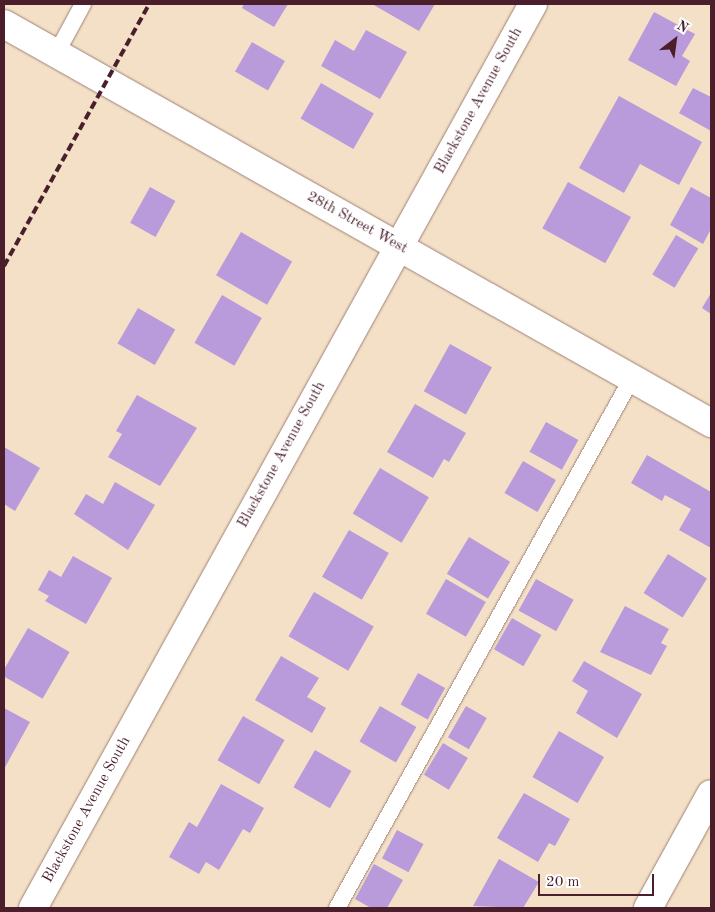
<!DOCTYPE html>
<style>
body{margin:0}
#map{position:relative;width:715px;height:912px;overflow:hidden;background:#f4e0c6;font-family:"Old Standard TT",serif}
div>[style]{position:absolute}
[style*='--x']{left:calc(var(--x)*1px);top:calc(var(--y)*1px);width:calc(var(--w)*1px);rotate:calc(var(--a)*1deg)}
.building>*{inset:0;background:#b99ada;transform-origin:0 0}
.roads{filter:drop-shadow(0 0 1px #9f8078) drop-shadow(0 0 1px #9f8078)}
.lane>*{height:16px;margin:-8px;padding:0 8px;transform-origin:8px;border-radius:8px;background:#fff}
.street>*{height:28px;margin:-14px;padding:0 14px;transform-origin:14px;border-radius:14px;background:#fff}
.rail>*{height:4px;margin-top:-2px;transform-origin:0;background:repeating-linear-gradient(90deg,#4a1f2b 0 8px,transparent 0 12px)}
span{translate:-50% -50%;white-space:nowrap;text-align:center;line-height:1.15;-webkit-text-stroke:4.5px #fff;paint-order:stroke}
.street-label{font-size:15px;color:#4a1f2b}
.frame{position:absolute;inset:0;border:5px solid #4a1f2b;pointer-events:none}
.north{position:absolute;left:650px;top:15px;width:50px;height:50px;-webkit-text-stroke:4px #fff;paint-order:stroke;rotate:30deg;font-size:14px;font-weight:700;line-height:20px;text-align:center;color:#4a1f2b}
.north::after{content:'';display:block;margin:auto;width:18px;height:22px;background:#4a1f2b;clip-path:polygon(50% 0,100% 100%,50% 72%,0 100%)}
.scale{position:absolute;left:538px;top:874px;width:116px;height:22px;box-sizing:border-box;border:2px solid #4a1f2b;border-top:0;padding-left:6px;font-size:15px;line-height:18px;white-space:nowrap;color:#4a1f2b;-webkit-text-stroke:4px #fff;paint-order:stroke}
</style>
<div id="map">
<div class="building">
<i style="clip-path:polygon(244px 4px,288px 4px,274px 27px,242px 8px)"></i>
<i style="clip-path:polygon(372px 4px,435px 4px,419px 31px)"></i>
<i style="clip-path:polygon(654px 12px,695px 34px,682px 56px,690px 61px,676px 86px,628px 60px)"></i>
<i style="clip-path:polygon(366px 30px,407px 52px,380px 99px,321px 66px,335px 40px,354px 51px)"></i>
<i style="left:252px;top:42px;width:38px;height:34px;rotate:30deg"></i>
<i style="left:321px;top:83px;width:61px;height:41px;rotate:30deg"></i>
<i style="clip-path:polygon(693px 88px,711px 97px,711px 131px,679px 113px)"></i>
<i style="clip-path:polygon(619px 96px,702px 142px,679px 185px,640px 164px,624px 193px,579px 168px)"></i>
<i style="left:568px;top:182px;width:72px;height:53px;rotate:29deg"></i>
<i style="left:150px;top:187px;width:29px;height:41px;rotate:29deg"></i>
<i style="clip-path:polygon(691px 187px,711px 198px,711px 229px,703px 244px,670px 225px)"></i>
<i style="left:241px;top:232px;width:59px;height:50px;rotate:30deg"></i>
<i style="left:676px;top:235px;width:26px;height:46px;rotate:31deg"></i>
<i style="clip-path:polygon(711px 293px,711px 314px,702px 308px)"></i>
<i style="left:222px;top:295px;width:46px;height:55px;rotate:30deg"></i>
<i style="left:138px;top:308px;width:43px;height:41px;rotate:30deg"></i>
<i style="left:450px;top:344px;width:48px;height:54px;rotate:29deg"></i>
<i style="clip-path:polygon(137px 395px,197px 428px,160px 486px,108px 457px,122px 434px,116px 431px)"></i>
<i style="clip-path:polygon(415px 404px,466px 433px,449px 462px,444px 459px,433px 478px,387px 452px)"></i>
<i style="left:546px;top:422px;width:37px;height:34px;rotate:29deg"></i>
<i style="clip-path:polygon(4px 447px,40px 468px,15px 511px,4px 504px)"></i>
<i style="clip-path:polygon(647px 455px,711px 492px,711px 548px,679px 530px,691px 509px,665px 495px,662px 501px,631px 483px)"></i>
<i style="left:523px;top:461px;width:38px;height:37px;rotate:30deg"></i>
<i style="left:380px;top:468px;width:57px;height:53px;rotate:31deg"></i>
<i style="clip-path:polygon(115px 482px,155px 505px,128px 550px,74px 514px,86px 494px,103px 504px)"></i>
<i style="left:349px;top:530px;width:46px;height:54px;rotate:30deg"></i>
<i style="left:469px;top:537px;width:48px;height:43px;rotate:31deg"></i>
<i style="left:668px;top:554px;width:46px;height:46px;rotate:32deg"></i>
<i style="clip-path:polygon(73px 556px,112px 578px,86px 624px,45px 601px,49px 596px,38px 590px,49px 570px,61px 577px)"></i>
<i style="left:446px;top:579px;width:46px;height:40px;rotate:30deg"></i>
<i style="left:536px;top:579px;width:43px;height:36px;rotate:29deg"></i>
<i style="left:314px;top:592px;width:69px;height:51px;rotate:30deg"></i>
<i style="clip-path:polygon(625px 606px,669px 629px,661px 643px,667px 646px,651px 675px,600px 652px)"></i>
<i style="left:512px;top:618px;width:34px;height:36px;rotate:30deg"></i>
<i style="left:28px;top:628px;width:48px;height:54px;rotate:30deg"></i>
<i style="clip-path:polygon(281px 656px,319px 678px,307px 697px,326px 708px,312px 733px,255px 700px)"></i>
<i style="clip-path:polygon(584px 661px,642px 694px,617px 738px,576px 713px,588px 691px,572px 681px)"></i>
<i style="left:418px;top:673px;width:31px;height:36px;rotate:29deg"></i>
<i style="left:380px;top:706px;width:42px;height:41px;rotate:30deg"></i>
<i style="left:466px;top:706px;width:24px;height:36px;rotate:30deg"></i>
<i style="clip-path:polygon(4px 708px,30px 722px,4px 769px)"></i>
<i style="left:243px;top:716px;width:48px;height:51px;rotate:30deg"></i>
<i style="left:559px;top:731px;width:52px;height:53px;rotate:30deg"></i>
<i style="left:443px;top:743px;width:29px;height:37px;rotate:31deg"></i>
<i style="left:315px;top:750px;width:42px;height:43px;rotate:30deg"></i>
<i style="clip-path:polygon(221px 784px,264px 808px,250px 833px,243px 829px,219px 870px,206px 862px,199px 874px,169px 857px,189px 822px,197px 827px)"></i>
<i style="clip-path:polygon(524px 793px,570px 819px,555px 846px,549px 843px,538px 862px,497px 838px)"></i>
<i style="left:397px;top:830px;width:30px;height:32px;rotate:28deg"></i>
<i style="clip-path:polygon(499px 859px,539px 882px,523px 908px,473px 906px)"></i>
<i style="clip-path:polygon(374px 864px,403px 880px,387px 908px,371px 908px,355px 899px)"></i>
</div>
<div class="roads">
<div class="lane">
<i style="--x:56;--y:54;--w:57;--a:-61.6"></i>
<i style="--x:337;--y:908;--w:607;--a:-60.9"></i>
</div>
<div class="street">
<i style="--x:4;--y:24;--w:812;--a:29.44"></i>
<i style="--x:33;--y:908;--w:1033;--a:-61.05"></i>
<i style="--x:648;--y:908;--w:130;--a:-61.1"></i>
</div>
</div>
<div class="rail">
<i style="--x:4;--y:266;--w:299;--a:-61"></i>
</div>
<div class="street-label">
<span style="left:479px;top:101px;rotate:-61deg">Blackstone Avenue South</span>
<span style="left:357px;top:223px;rotate:29deg">28th Street West</span>
<span style="left:282px;top:455px;rotate:-61deg">Blackstone Avenue South</span>
<span style="left:87px;top:810px;rotate:-61deg">Blackstone Avenue South</span>
</div>
<div class="frame"></div>
<div class="north">N</div>
<div class="scale">20 m</div>
</div>
